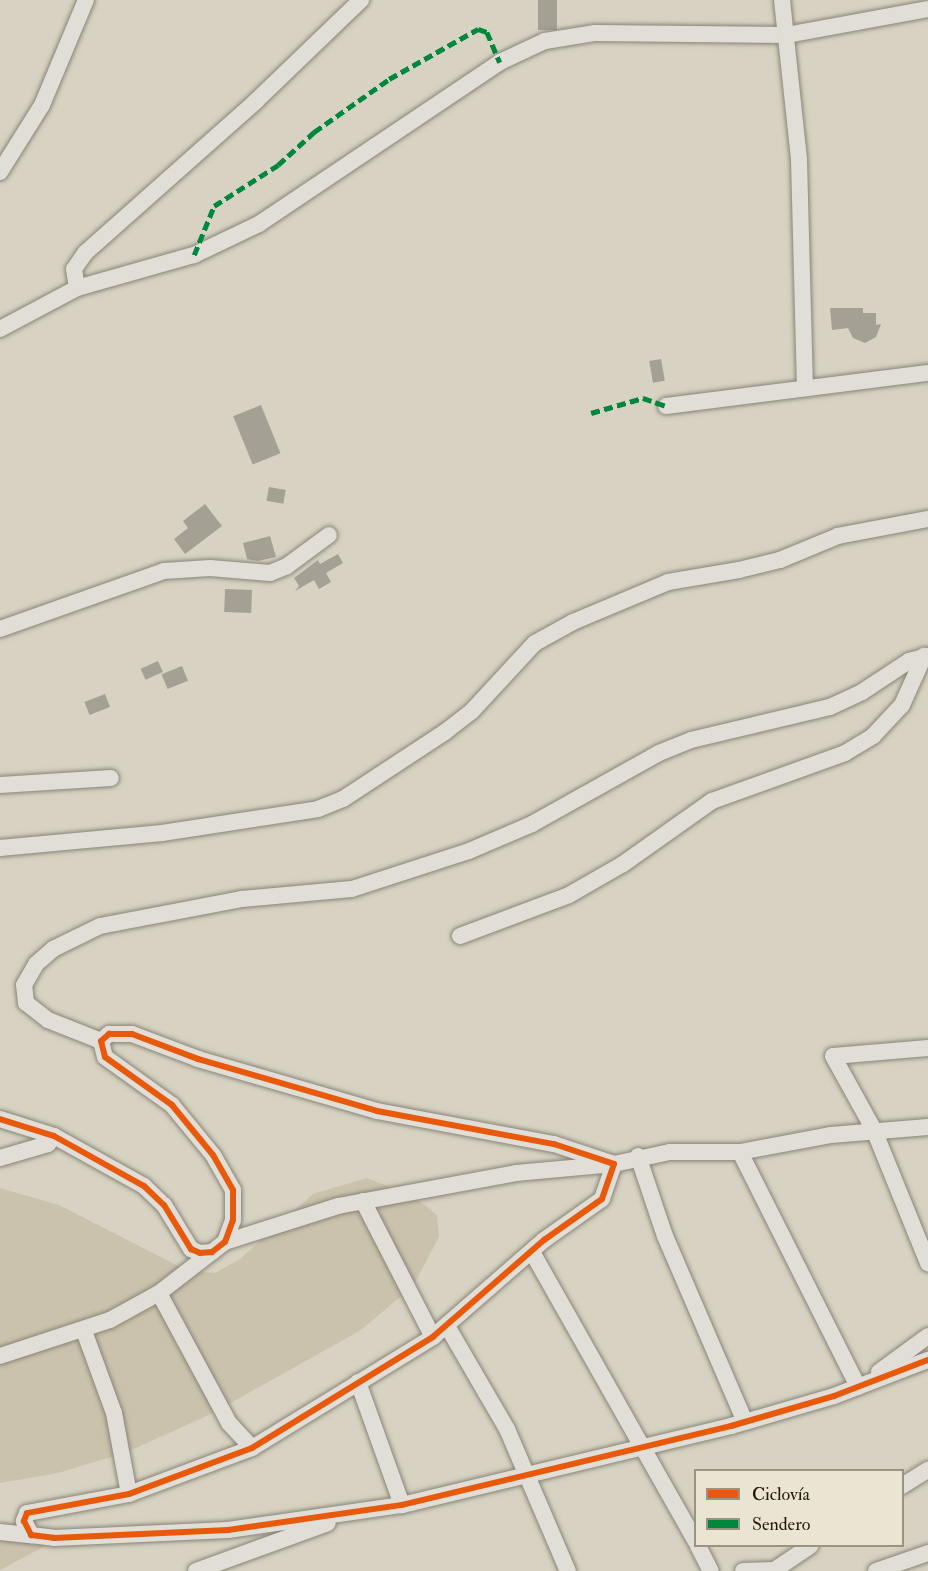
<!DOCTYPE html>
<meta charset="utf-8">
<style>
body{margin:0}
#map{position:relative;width:928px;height:1571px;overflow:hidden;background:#d7d2c1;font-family:"IM FELL Double Pica",serif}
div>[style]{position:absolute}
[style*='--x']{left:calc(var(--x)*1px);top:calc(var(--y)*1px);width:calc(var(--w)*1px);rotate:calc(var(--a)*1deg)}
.green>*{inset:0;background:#cac2ac}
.building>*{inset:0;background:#a4a094;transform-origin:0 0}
.roads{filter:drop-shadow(0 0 2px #898478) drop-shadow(0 0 2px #898478)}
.street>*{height:16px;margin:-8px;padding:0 8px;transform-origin:8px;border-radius:8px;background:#e0ded6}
.quiet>*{height:4.5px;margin-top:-2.25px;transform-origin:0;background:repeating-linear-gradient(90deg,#00873e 0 9px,transparent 0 13.5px)}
.cycleway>*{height:6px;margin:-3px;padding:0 3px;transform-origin:3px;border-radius:3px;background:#e8590c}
span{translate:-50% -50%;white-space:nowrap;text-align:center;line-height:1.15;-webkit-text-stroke:5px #eae4d2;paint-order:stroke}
.legend{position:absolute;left:694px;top:1469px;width:210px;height:78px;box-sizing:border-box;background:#eae4d2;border:2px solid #9c9280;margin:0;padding:8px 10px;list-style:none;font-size:18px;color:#271605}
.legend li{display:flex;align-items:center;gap:12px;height:30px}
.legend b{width:30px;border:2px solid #9c9280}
</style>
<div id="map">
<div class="green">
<i style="clip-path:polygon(367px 1178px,413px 1196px,437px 1215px,439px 1237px,413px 1286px,361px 1330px,211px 1414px,127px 1452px,58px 1473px,0 1483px,0 1188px,59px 1205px,188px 1271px,215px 1273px,240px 1259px,313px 1194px)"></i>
<i style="clip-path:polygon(0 1525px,41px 1533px,45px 1546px,0 1570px)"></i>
</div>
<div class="building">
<i style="left:538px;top:0;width:19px;height:30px"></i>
<i style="clip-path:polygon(830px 308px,863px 308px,863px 313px,876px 313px,876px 325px,881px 324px,876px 337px,865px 343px,853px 338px,848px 328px,832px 330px)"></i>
<i style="left:661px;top:359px;width:22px;height:12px;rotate:80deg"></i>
<i style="left:261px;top:405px;width:52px;height:30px;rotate:68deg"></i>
<i style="left:269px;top:487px;width:17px;height:14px;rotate:10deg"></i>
<i style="clip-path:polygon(205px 504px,222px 526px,185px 554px,174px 539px,188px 528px,183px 521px)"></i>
<i style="clip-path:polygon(270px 536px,276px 557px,258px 561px,247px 559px,243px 543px)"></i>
<i style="clip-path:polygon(338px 554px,343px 563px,326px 573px,331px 582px,319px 589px,314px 580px,295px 591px,299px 586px,294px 578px,318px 560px,320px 564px)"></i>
<i style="left:225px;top:589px;width:27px;height:23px;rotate:2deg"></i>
<i style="left:158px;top:661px;width:12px;height:19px;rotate:66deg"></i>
<i style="left:182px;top:666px;width:16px;height:22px;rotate:68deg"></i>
<i style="left:105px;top:694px;width:14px;height:22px;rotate:69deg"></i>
</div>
<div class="roads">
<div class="street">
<i style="--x:782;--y:0;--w:161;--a:83.9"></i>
<i style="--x:799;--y:160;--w:227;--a:88.5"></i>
<i style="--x:0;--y:172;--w:79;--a:-57.9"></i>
<i style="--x:42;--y:105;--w:114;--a:-67.3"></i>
<i style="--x:77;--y:288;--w:19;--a:-99"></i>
<i style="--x:74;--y:269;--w:19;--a:-55"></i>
<i style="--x:85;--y:253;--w:229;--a:-41.6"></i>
<i style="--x:256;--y:101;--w:146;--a:-43.9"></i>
<i style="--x:0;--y:329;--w:87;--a:-28"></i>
<i style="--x:77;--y:288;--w:122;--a:-15.8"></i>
<i style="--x:194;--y:255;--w:72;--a:-25.5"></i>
<i style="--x:259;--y:224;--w:290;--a:-33.9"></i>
<i style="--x:500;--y:62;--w:50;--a:-25"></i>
<i style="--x:545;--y:41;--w:51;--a:-9.1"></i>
<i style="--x:595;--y:33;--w:192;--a:0.6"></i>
<i style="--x:787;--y:35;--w:143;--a:-10.4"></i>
<i style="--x:666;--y:406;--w:264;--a:-7.2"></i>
<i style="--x:0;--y:629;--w:174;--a:-19.5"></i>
<i style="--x:164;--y:571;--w:46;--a:-3.7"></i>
<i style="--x:210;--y:568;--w:60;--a:4.8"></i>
<i style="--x:270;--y:573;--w:18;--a:-22"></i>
<i style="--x:287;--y:566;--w:52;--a:-36.4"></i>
<i style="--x:0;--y:785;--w:111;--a:-3.6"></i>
<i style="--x:0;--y:848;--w:163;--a:-5.3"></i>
<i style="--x:162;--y:833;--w:158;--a:-8.7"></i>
<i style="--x:318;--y:809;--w:27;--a:-22"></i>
<i style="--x:343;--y:799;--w:122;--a:-33.3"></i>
<i style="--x:445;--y:732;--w:33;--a:-38"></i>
<i style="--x:471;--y:712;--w:94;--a:-47.2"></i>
<i style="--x:535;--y:643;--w:43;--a:-28.9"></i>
<i style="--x:573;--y:622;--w:103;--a:-22.8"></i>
<i style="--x:668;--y:582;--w:72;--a:-9.6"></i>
<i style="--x:739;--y:570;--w:42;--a:-13.7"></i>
<i style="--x:780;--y:560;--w:63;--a:-22.5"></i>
<i style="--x:838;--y:536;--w:92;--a:-10.7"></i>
<i style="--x:460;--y:936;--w:116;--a:-20.6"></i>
<i style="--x:569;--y:895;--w:62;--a:-29.9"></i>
<i style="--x:623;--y:864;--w:109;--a:-35.3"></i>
<i style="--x:712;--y:801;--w:141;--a:-19.8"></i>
<i style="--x:845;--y:753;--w:33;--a:-31"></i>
<i style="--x:873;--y:736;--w:42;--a:-46.9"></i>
<i style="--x:902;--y:705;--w:54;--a:-65.8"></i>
<i style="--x:101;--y:1041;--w:57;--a:-158.4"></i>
<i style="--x:48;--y:1020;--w:28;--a:-142"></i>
<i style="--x:26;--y:1003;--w:18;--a:-96"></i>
<i style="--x:24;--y:985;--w:24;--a:-60"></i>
<i style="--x:36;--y:964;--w:23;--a:-41"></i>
<i style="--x:53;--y:949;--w:52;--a:-26.1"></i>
<i style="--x:100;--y:926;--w:145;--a:-10.8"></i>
<i style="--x:242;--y:899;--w:110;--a:-5.2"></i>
<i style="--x:352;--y:889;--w:123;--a:-18"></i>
<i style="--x:469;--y:851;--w:69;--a:-23.2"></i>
<i style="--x:532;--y:824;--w:145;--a:-29.2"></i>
<i style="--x:659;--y:753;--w:35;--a:-22"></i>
<i style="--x:691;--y:740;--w:143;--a:-13.4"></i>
<i style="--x:830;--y:707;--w:35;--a:-25"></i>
<i style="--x:862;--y:692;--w:56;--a:-33.4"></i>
<i style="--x:909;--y:661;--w:20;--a:-15"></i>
<i style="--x:928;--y:1048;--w:95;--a:175.2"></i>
<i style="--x:833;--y:1056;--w:85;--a:61"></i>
<i style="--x:874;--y:1130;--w:144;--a:67.9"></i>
<i style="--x:0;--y:1119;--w:57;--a:17.5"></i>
<i style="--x:54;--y:1136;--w:103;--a:29.1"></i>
<i style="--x:144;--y:1186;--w:28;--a:44"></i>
<i style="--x:164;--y:1205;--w:52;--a:58.5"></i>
<i style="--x:191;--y:1249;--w:10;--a:24"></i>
<i style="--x:200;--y:1253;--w:12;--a:-5"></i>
<i style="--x:212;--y:1252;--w:16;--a:-38"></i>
<i style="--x:225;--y:1242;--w:23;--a:-70"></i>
<i style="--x:233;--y:1220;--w:30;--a:-90"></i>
<i style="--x:233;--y:1190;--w:40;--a:-119.7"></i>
<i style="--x:213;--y:1155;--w:65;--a:-129.4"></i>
<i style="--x:172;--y:1105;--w:82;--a:-144.4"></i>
<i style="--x:105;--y:1057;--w:16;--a:-104"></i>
<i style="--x:101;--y:1041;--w:11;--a:-41"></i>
<i style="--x:109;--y:1034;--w:23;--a:0"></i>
<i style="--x:132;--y:1034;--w:71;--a:20.7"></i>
<i style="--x:198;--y:1059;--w:186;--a:16.2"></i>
<i style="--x:377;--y:1111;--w:180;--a:10.6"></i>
<i style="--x:554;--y:1144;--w:63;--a:18.4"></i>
<i style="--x:614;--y:1164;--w:37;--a:109"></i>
<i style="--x:602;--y:1199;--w:71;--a:144.7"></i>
<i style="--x:544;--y:1240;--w:147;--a:138.9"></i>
<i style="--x:433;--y:1337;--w:212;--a:148.5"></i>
<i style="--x:252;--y:1448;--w:131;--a:159.5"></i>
<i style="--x:129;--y:1494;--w:104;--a:169.4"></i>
<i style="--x:27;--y:1513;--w:9;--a:111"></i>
<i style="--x:24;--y:1521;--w:16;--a:63"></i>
<i style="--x:31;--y:1535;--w:23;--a:7"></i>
<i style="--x:54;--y:1538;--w:174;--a:-2.6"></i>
<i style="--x:228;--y:1530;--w:176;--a:-8.2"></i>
<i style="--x:402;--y:1505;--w:338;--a:-13.5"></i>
<i style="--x:731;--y:1426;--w:107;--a:-16.2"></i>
<i style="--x:834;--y:1396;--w:101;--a:-21"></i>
<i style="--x:740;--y:1152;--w:263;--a:63.3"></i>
<i style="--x:638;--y:1156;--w:84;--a:71.4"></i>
<i style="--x:665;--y:1236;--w:202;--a:66.7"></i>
<i style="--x:0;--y:1158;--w:50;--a:-16.3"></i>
<i style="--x:48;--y:1144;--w:10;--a:-53"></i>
<i style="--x:363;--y:1201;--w:153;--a:62.8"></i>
<i style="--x:225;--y:1242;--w:119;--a:-17.7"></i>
<i style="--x:338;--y:1206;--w:181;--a:-10.5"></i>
<i style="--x:516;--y:1173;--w:98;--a:-5.2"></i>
<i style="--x:614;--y:1164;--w:57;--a:-12.1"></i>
<i style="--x:670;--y:1152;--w:70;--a:0"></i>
<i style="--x:740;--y:1152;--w:93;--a:-10.6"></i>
<i style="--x:831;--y:1135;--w:97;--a:-4.7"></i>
<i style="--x:532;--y:1252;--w:333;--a:60.5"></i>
<i style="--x:159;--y:1293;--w:148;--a:61.7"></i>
<i style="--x:229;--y:1423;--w:34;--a:47"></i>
<i style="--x:447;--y:1326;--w:119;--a:59.8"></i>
<i style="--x:507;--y:1429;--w:155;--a:66.8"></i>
<i style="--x:84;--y:1331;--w:87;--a:69.9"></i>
<i style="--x:114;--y:1413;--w:82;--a:79.5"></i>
<i style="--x:0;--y:1356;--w:116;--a:-18.1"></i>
<i style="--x:110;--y:1320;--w:56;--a:-28.9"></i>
<i style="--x:159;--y:1293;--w:67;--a:-37.7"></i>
<i style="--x:879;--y:1372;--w:61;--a:-36.3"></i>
<i style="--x:358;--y:1382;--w:131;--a:70.3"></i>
<i style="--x:902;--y:1486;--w:31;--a:-32"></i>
<i style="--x:0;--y:1532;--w:31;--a:6"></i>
<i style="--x:698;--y:1546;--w:28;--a:63"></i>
<i style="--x:196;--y:1571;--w:140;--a:-20"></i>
<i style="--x:743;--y:1571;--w:31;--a:-2"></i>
<i style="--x:773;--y:1571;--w:45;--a:-34"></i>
<i style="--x:876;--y:1571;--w:55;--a:-19.1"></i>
</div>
</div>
<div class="quiet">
<i style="--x:194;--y:255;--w:53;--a:-67.8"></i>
<i style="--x:214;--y:206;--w:76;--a:-32.6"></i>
<i style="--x:278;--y:165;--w:49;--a:-42.5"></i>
<i style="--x:314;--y:132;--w:92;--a:-35.2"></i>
<i style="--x:389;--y:79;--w:102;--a:-29.3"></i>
<i style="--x:478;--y:29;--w:9;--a:18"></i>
<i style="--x:487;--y:32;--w:33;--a:67"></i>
<i style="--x:591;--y:413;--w:54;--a:-16.1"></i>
<i style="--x:643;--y:398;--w:24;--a:19"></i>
</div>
<div class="cycleway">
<i style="--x:0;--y:1119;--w:57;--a:17.5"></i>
<i style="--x:54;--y:1136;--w:103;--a:29.1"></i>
<i style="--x:144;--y:1186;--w:28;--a:44"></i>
<i style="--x:164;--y:1205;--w:52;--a:58.5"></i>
<i style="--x:191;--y:1249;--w:10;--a:24"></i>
<i style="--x:200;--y:1253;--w:12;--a:-5"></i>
<i style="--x:212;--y:1252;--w:16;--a:-38"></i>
<i style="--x:225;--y:1242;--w:23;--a:-70"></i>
<i style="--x:233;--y:1220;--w:30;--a:-90"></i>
<i style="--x:233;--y:1190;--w:40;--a:-119.7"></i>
<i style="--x:213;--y:1155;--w:65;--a:-129.4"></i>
<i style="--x:172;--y:1105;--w:82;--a:-144.4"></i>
<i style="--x:105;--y:1057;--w:16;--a:-104"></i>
<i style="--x:101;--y:1041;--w:11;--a:-41"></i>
<i style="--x:109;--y:1034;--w:23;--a:0"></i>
<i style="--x:132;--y:1034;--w:71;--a:20.7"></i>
<i style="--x:198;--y:1059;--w:186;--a:16.2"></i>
<i style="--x:377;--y:1111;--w:180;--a:10.6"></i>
<i style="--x:554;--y:1144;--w:63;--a:18.4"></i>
<i style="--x:614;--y:1164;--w:37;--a:109"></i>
<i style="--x:602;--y:1199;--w:71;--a:144.7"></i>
<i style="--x:544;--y:1240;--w:147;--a:138.9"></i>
<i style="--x:433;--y:1337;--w:212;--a:148.5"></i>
<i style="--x:252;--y:1448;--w:131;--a:159.5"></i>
<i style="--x:129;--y:1494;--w:104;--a:169.4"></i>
<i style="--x:27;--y:1513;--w:9;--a:111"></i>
<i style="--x:24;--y:1521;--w:16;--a:63"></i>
<i style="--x:31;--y:1535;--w:23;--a:7"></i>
<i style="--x:54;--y:1538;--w:174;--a:-2.6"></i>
<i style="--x:228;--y:1530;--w:176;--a:-8.2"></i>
<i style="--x:402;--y:1505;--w:338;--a:-13.5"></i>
<i style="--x:731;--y:1426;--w:107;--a:-16.2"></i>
<i style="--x:834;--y:1396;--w:101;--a:-21"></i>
</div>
<ul class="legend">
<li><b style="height:8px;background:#e8590c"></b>Ciclovía</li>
<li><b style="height:8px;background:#00873e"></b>Sendero</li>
</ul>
</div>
